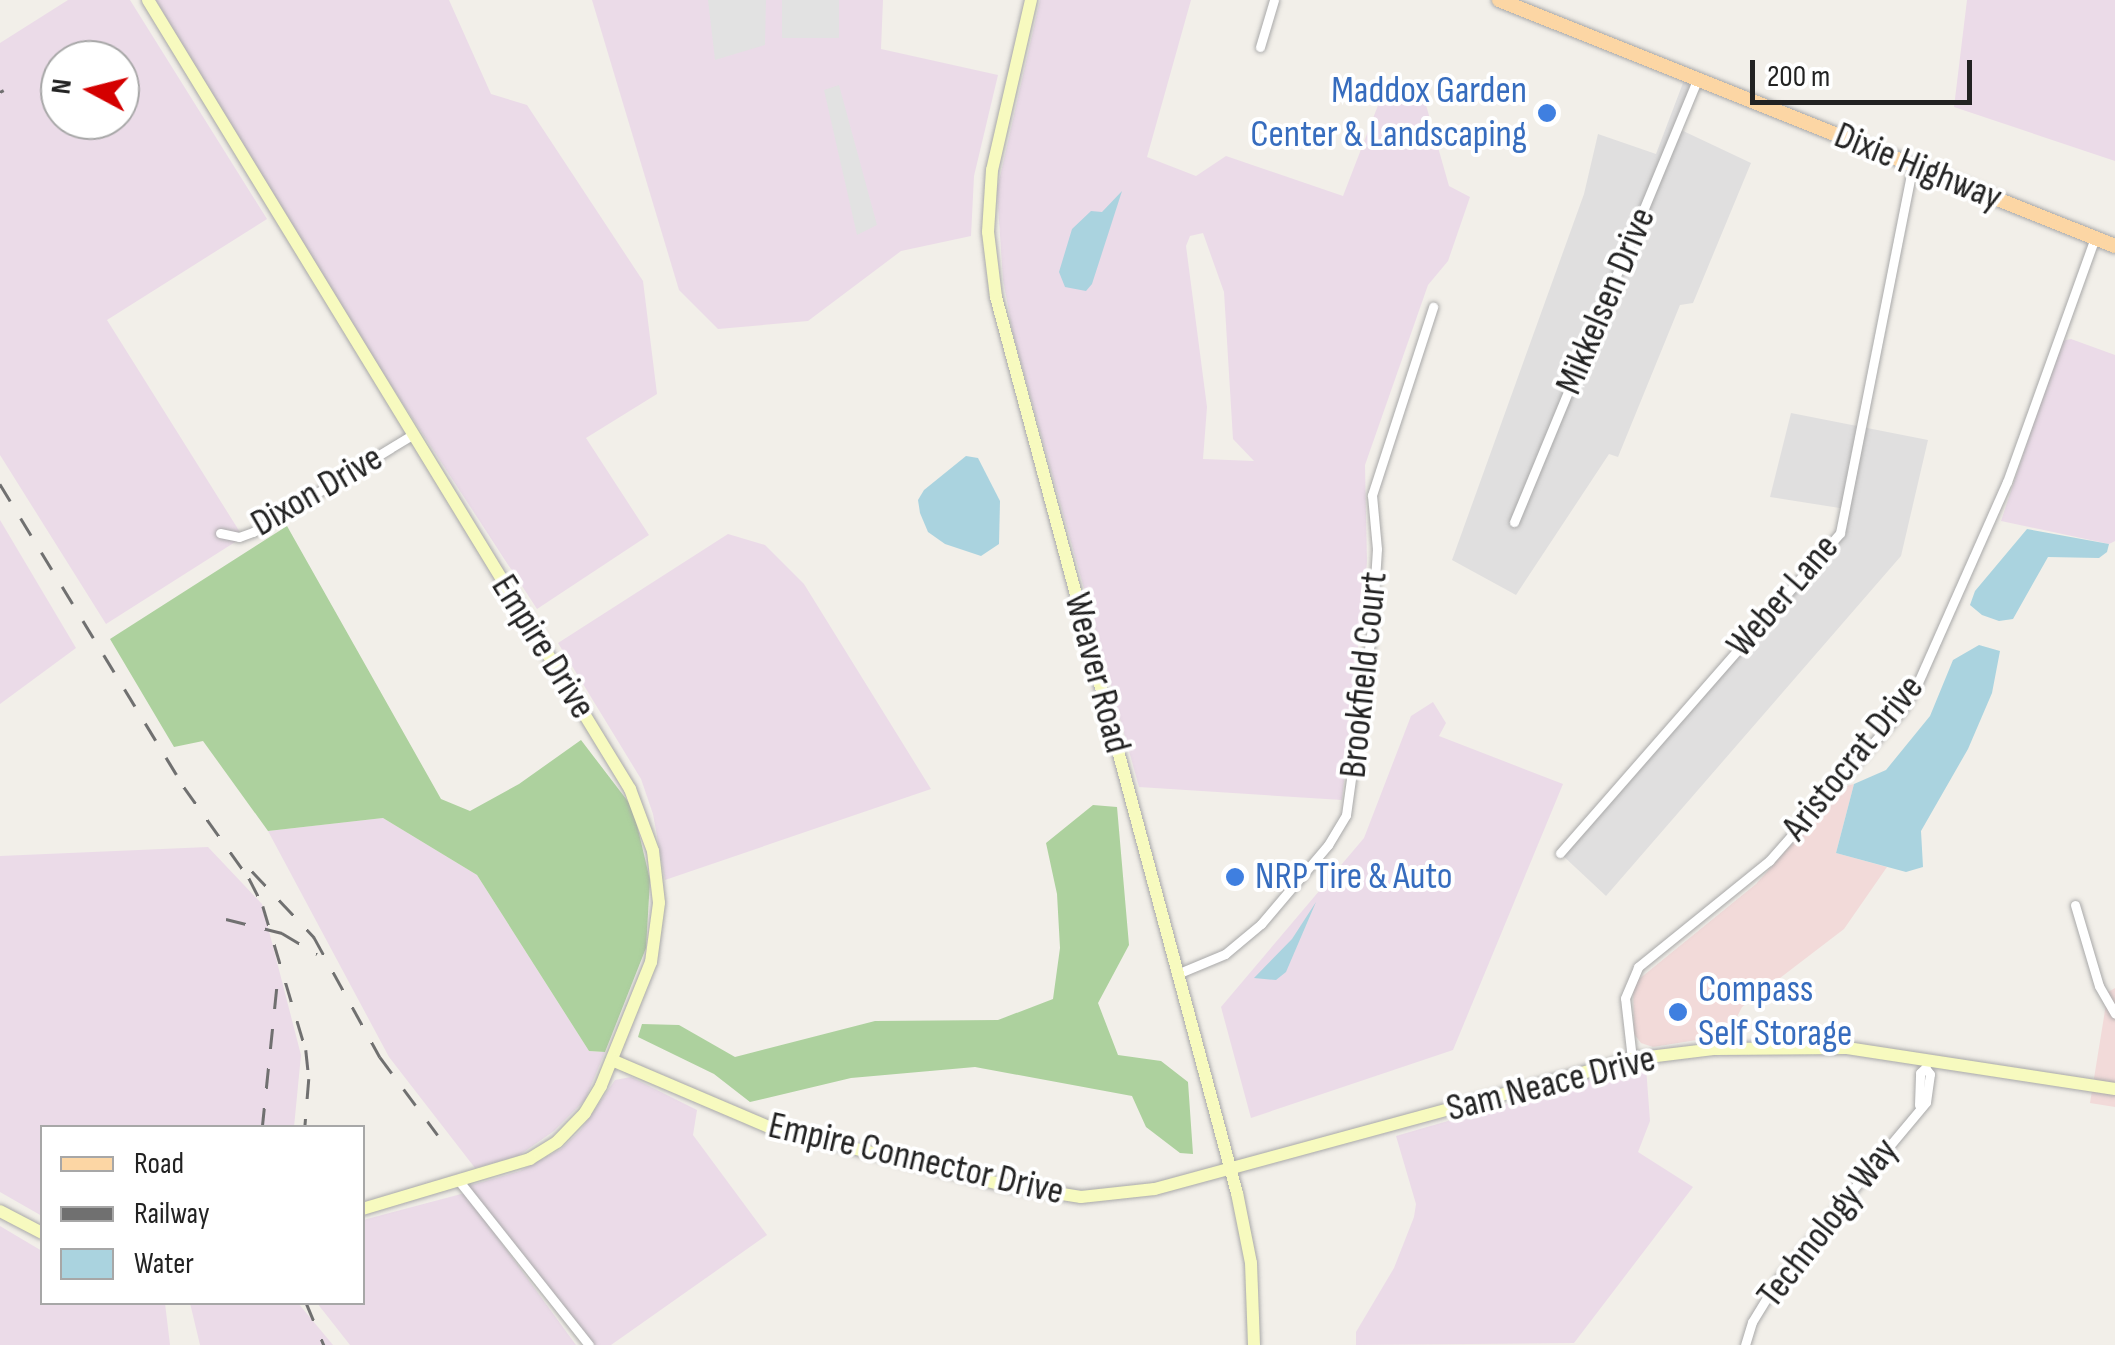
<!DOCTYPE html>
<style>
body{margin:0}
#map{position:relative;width:2115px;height:1345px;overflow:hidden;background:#f2efe9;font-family:"Sofia Sans Condensed",sans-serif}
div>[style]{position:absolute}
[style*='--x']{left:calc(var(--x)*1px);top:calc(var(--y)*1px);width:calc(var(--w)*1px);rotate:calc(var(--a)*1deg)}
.residential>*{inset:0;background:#e0dfdf}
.commercial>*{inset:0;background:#f2dad9}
.industrial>*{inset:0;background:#ebdbe8}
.forest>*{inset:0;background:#add19e}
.parking>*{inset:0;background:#e2e2e2;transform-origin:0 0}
.water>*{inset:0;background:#aad3df}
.roads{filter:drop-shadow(0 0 2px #a9a9a9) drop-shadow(0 0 2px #a9a9a9)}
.street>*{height:9px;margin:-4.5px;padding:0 4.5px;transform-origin:4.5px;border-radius:4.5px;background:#fff}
.secondary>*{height:12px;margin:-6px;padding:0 6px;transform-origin:6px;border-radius:6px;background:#f7fabf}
.primary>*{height:14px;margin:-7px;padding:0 7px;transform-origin:7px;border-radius:7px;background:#fcd6a4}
.rail>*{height:2.5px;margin-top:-1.25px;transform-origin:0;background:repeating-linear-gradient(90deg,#707070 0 20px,transparent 0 40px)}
.dots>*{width:28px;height:28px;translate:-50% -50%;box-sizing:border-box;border:5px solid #fff;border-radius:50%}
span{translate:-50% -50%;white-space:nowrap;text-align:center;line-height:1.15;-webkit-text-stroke:8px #fff;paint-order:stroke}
.shop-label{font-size:38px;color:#366cbe}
.right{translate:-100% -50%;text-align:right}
.left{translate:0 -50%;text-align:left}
.street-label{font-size:38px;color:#222}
.legend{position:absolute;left:40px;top:1125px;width:325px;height:180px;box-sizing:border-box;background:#fff;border:2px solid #a7a7a7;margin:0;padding:12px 18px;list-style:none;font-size:30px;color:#222}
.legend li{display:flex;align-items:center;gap:20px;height:50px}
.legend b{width:50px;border:2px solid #a7a7a7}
.north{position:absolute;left:40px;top:40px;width:100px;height:100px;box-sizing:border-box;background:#fff;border:2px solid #a7a7a7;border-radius:50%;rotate:277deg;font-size:28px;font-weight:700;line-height:40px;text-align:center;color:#222}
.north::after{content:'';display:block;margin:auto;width:35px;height:45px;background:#d40000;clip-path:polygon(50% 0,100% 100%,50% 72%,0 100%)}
.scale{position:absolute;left:1750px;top:60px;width:222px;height:45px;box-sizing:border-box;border:5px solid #222;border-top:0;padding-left:12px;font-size:30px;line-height:35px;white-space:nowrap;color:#222;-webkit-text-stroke:8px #fff;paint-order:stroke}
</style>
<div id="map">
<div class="residential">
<i style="clip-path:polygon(1686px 75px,1697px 80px,1679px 129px,1751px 163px,1693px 303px,1680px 305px,1618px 457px,1609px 454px,1516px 595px,1452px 560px,1584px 194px,1598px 134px,1656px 154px)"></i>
<i style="clip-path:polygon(1791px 413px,1928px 440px,1901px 556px,1606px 896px,1560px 853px,1836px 541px,1846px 509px,1770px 497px)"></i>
</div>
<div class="commercial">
<i style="clip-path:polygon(1854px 784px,1836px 853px,1887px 867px,1844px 929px,1742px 1007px,1728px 1035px,1653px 1047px,1641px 1043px,1634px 1034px,1633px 984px,1756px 884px,1843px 787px)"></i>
<i style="clip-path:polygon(2115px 988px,2115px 1107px,2090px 1103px,2108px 992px)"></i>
</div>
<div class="industrial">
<i style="clip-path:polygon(evenodd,68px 0,130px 0,267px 219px,107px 320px,243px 537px,106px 624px,0 455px,0 43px,68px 0,60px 60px,120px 60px,120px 120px,60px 120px,60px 60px)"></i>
<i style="clip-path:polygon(156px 0,449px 0,491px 94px,527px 105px,643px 281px,657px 394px,586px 438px,649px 535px,537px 609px,289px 229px)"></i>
<i style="clip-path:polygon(592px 0,883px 0,881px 49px,998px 75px,974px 176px,971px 236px,901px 251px,808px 321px,718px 329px,679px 290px)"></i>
<i style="clip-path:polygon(evenodd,1040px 0,1191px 0,1147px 157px,1196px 176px,1226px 156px,1343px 196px,1387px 82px,1426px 105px,1449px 186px,1470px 197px,1448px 261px,1428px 285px,1365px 465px,1367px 562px,1342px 800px,1139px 787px,1013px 333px,1003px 280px,997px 190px,1040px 0,1203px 233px,1224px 292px,1233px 439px,1254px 461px,1203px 459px,1207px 407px,1186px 246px,1190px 236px,1203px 233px)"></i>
<i style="clip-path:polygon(1967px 0,2115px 0,2115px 161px,1954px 107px)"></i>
<i style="clip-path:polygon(2071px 339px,2115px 355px,2115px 541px,2109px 544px,2001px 521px,2061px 341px)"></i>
<i style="clip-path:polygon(0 520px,76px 648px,0 704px)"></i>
<i style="clip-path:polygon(728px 534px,765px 545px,804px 584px,931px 789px,665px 880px,653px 814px,641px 779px,558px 643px)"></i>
<i style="clip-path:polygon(1433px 702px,1446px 723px,1439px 736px,1563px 784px,1453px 1050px,1251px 1118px,1221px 1007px,1364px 838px,1411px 716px)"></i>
<i style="clip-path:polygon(383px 818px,477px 875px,589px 1051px,605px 1052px,585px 1100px,554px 1131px,518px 1156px,475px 1168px,389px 1057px,268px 831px)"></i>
<i style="clip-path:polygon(208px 847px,262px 904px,301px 1055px,294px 1127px,42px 1128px,42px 1216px,0 1192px,0 856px)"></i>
<i style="clip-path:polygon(1646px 1067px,1650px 1121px,1638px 1152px,1693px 1187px,1574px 1343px,1356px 1345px,1356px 1332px,1394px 1268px,1414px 1217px,1416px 1204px,1396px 1136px,1626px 1069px)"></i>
<i style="clip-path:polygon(631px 1077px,697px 1110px,693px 1135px,767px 1235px,611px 1345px,595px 1345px,468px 1186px,520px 1171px,561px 1149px,580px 1131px,615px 1080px)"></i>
<i style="clip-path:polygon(465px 1193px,576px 1345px,350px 1345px,317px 1303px,362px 1302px,363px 1220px)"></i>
<i style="clip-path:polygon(0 1226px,42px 1251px,42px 1302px,165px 1303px,170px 1345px,0 1345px)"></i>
<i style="clip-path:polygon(190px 1303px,298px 1303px,333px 1345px,200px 1345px)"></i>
</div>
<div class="forest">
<i style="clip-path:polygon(287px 526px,441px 799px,470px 811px,519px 784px,581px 740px,633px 808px,650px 880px,646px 948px,605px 1052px,589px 1051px,477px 875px,383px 818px,268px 831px,203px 741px,174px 747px,110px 639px)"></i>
<i style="clip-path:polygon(1093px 805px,1117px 807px,1129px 945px,1098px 1003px,1118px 1055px,1161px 1061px,1188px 1082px,1193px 1154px,1180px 1153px,1146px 1127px,1132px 1096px,975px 1067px,851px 1078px,750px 1102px,714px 1074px,638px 1037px,642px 1024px,679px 1025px,735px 1057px,875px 1021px,998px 1020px,1053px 999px,1060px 948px,1057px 894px,1046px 843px)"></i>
</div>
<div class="parking">
<i style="clip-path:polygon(708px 0,766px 0,765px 45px,715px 60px)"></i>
<i style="left:782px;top:0;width:57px;height:38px"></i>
<i style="clip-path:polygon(839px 85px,877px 225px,857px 235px,824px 90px)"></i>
</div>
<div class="water">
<i style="clip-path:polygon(1122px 191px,1092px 284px,1086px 291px,1065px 287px,1059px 272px,1072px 229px,1091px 211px,1102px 212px)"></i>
<i style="clip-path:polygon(966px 456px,978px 458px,1000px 501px,999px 544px,981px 556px,945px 544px,928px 532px,920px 513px,918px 500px,924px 490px)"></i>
<i style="clip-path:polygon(2027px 529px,2109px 544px,2107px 552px,2099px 558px,2048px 557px,2013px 619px,1999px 621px,1982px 615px,1970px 605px,1975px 591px)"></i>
<i style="clip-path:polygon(1979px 645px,2000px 651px,1992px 693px,1968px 749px,1921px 831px,1923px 867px,1906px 872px,1836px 853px,1854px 784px,1886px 770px,1930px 716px,1953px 660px)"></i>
<i style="clip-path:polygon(1316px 902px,1286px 972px,1276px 980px,1254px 978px,1292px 939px)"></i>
</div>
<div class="roads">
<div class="street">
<i style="--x:1260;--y:47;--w:49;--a:-73.4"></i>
<i style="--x:1514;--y:522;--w:478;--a:-67.5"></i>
<i style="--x:220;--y:533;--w:19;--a:12"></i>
<i style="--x:239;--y:537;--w:15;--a:-20"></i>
<i style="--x:253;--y:532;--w:186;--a:-31.4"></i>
<i style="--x:1560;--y:853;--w:425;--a:-48.8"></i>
<i style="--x:1840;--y:533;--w:375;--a:-78.8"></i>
<i style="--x:2075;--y:905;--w:84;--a:73.5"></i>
<i style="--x:2099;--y:986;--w:32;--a:60"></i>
<i style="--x:1177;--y:974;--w:52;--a:-22.6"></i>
<i style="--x:1225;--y:954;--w:47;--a:-39.8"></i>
<i style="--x:1261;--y:924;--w:104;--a:-49.7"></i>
<i style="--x:1328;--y:845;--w:35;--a:-59"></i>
<i style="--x:1346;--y:815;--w:189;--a:-82.1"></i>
<i style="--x:1372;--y:628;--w:79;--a:-86.4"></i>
<i style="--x:1377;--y:549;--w:54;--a:-95.3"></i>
<i style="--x:1372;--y:495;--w:198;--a:-72"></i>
<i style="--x:1632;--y:1059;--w:61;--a:-96.5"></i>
<i style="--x:1625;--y:998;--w:34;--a:-67"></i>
<i style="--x:1638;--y:967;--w:169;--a:-39"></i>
<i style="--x:1769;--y:861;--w:201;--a:-48.6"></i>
<i style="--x:1902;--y:710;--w:27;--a:-59"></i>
<i style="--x:1916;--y:687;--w:224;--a:-66.1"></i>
<i style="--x:2007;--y:482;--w:259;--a:-70.2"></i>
<i style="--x:1919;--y:1105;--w:32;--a:-88"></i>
<i style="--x:1920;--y:1073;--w:8;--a:-45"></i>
<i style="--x:459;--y:1181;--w:209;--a:51.6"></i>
<i style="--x:1745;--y:1345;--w:24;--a:-73"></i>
<i style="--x:1752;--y:1322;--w:52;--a:-58.5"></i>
<i style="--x:1779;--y:1278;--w:229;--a:-50.1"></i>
<i style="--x:1926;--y:1102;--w:28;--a:-82"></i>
<i style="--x:1930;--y:1074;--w:6;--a:-129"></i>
</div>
<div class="secondary">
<i style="--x:148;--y:0;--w:925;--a:58.58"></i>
<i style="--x:630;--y:789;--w:66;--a:69.6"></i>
<i style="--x:653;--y:851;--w:52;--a:83.4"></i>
<i style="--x:659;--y:903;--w:60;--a:97.7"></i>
<i style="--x:651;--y:962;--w:134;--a:112"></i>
<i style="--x:601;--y:1086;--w:31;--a:121"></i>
<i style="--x:585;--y:1113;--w:40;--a:134"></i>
<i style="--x:557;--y:1142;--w:32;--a:148"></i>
<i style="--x:530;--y:1159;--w:175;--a:163.4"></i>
<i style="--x:1031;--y:0;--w:174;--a:102.9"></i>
<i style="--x:992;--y:170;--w:62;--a:93.7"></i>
<i style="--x:988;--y:232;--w:65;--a:83"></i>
<i style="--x:996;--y:297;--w:928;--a:74.95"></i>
<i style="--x:1237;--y:1193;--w:71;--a:78.7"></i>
<i style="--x:1251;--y:1263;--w:82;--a:87.9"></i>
<i style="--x:612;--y:1060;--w:176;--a:23.1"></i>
<i style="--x:774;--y:1129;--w:232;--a:13.7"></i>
<i style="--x:999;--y:1184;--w:83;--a:9"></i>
<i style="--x:1081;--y:1197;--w:74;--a:-6.2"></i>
<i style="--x:1155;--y:1189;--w:494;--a:-15.2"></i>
<i style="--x:1632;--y:1059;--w:84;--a:-6.9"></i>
<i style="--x:1715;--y:1049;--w:132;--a:-0.4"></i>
<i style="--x:1847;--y:1048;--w:271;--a:8.7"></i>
<i style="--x:0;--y:1211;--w:47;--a:27.6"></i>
</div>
<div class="primary">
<i style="--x:1499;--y:0;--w:663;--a:21.77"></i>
</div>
</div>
<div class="rail">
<i style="--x:0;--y:92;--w:4;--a:-27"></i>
<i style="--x:0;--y:484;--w:354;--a:58.7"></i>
<i style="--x:184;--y:787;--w:112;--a:54.5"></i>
<i style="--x:249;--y:878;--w:31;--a:63"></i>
<i style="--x:263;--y:906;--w:150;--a:73.4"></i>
<i style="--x:306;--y:1050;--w:29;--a:84"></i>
<i style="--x:309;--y:1079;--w:49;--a:94.7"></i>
<i style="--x:252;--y:871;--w:91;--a:46.8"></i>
<i style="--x:314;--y:937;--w:137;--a:61.2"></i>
<i style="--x:380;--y:1057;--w:97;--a:53.4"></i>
<i style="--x:226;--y:919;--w:58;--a:14"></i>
<i style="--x:282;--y:933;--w:41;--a:31"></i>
<i style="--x:262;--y:1128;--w:156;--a:-84.1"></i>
<i style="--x:306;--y:1302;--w:47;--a:67.3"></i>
</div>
<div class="dots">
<i style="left:1547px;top:113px;background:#3f7fe0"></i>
<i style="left:1235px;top:877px;background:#3f7fe0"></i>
<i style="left:1678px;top:1012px;background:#3f7fe0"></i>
</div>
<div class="shop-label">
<span class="right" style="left:1527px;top:113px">Maddox Garden<br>Center &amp; Landscaping</span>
<span class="left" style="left:1255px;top:877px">NRP Tire &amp; Auto</span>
<span class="left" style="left:1698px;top:1012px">Compass<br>Self Storage</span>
</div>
<div class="street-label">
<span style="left:1918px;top:167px;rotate:22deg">Dixie Highway</span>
<span style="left:1606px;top:301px;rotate:-67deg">Mikkelsen Drive</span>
<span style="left:317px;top:491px;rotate:-30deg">Dixon Drive</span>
<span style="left:1783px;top:596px;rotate:-49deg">Weber Lane</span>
<span style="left:543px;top:647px;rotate:58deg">Empire Drive</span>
<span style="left:1097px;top:673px;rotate:75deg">Weaver Road</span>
<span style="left:1364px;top:675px;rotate:-84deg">Brookfield Court</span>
<span style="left:1853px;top:758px;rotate:-51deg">Aristocrat Drive</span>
<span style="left:1551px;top:1084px;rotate:-14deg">Sam Neace Drive</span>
<span style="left:916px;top:1159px;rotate:13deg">Empire Connector Drive</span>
<span style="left:1828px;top:1223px;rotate:-52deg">Technology Way</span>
</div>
<ul class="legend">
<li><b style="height:12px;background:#fcd6a4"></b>Road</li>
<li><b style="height:12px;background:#707070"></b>Railway</li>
<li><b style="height:28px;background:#aad3df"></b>Water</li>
</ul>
<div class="north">N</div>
<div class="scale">200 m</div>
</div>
